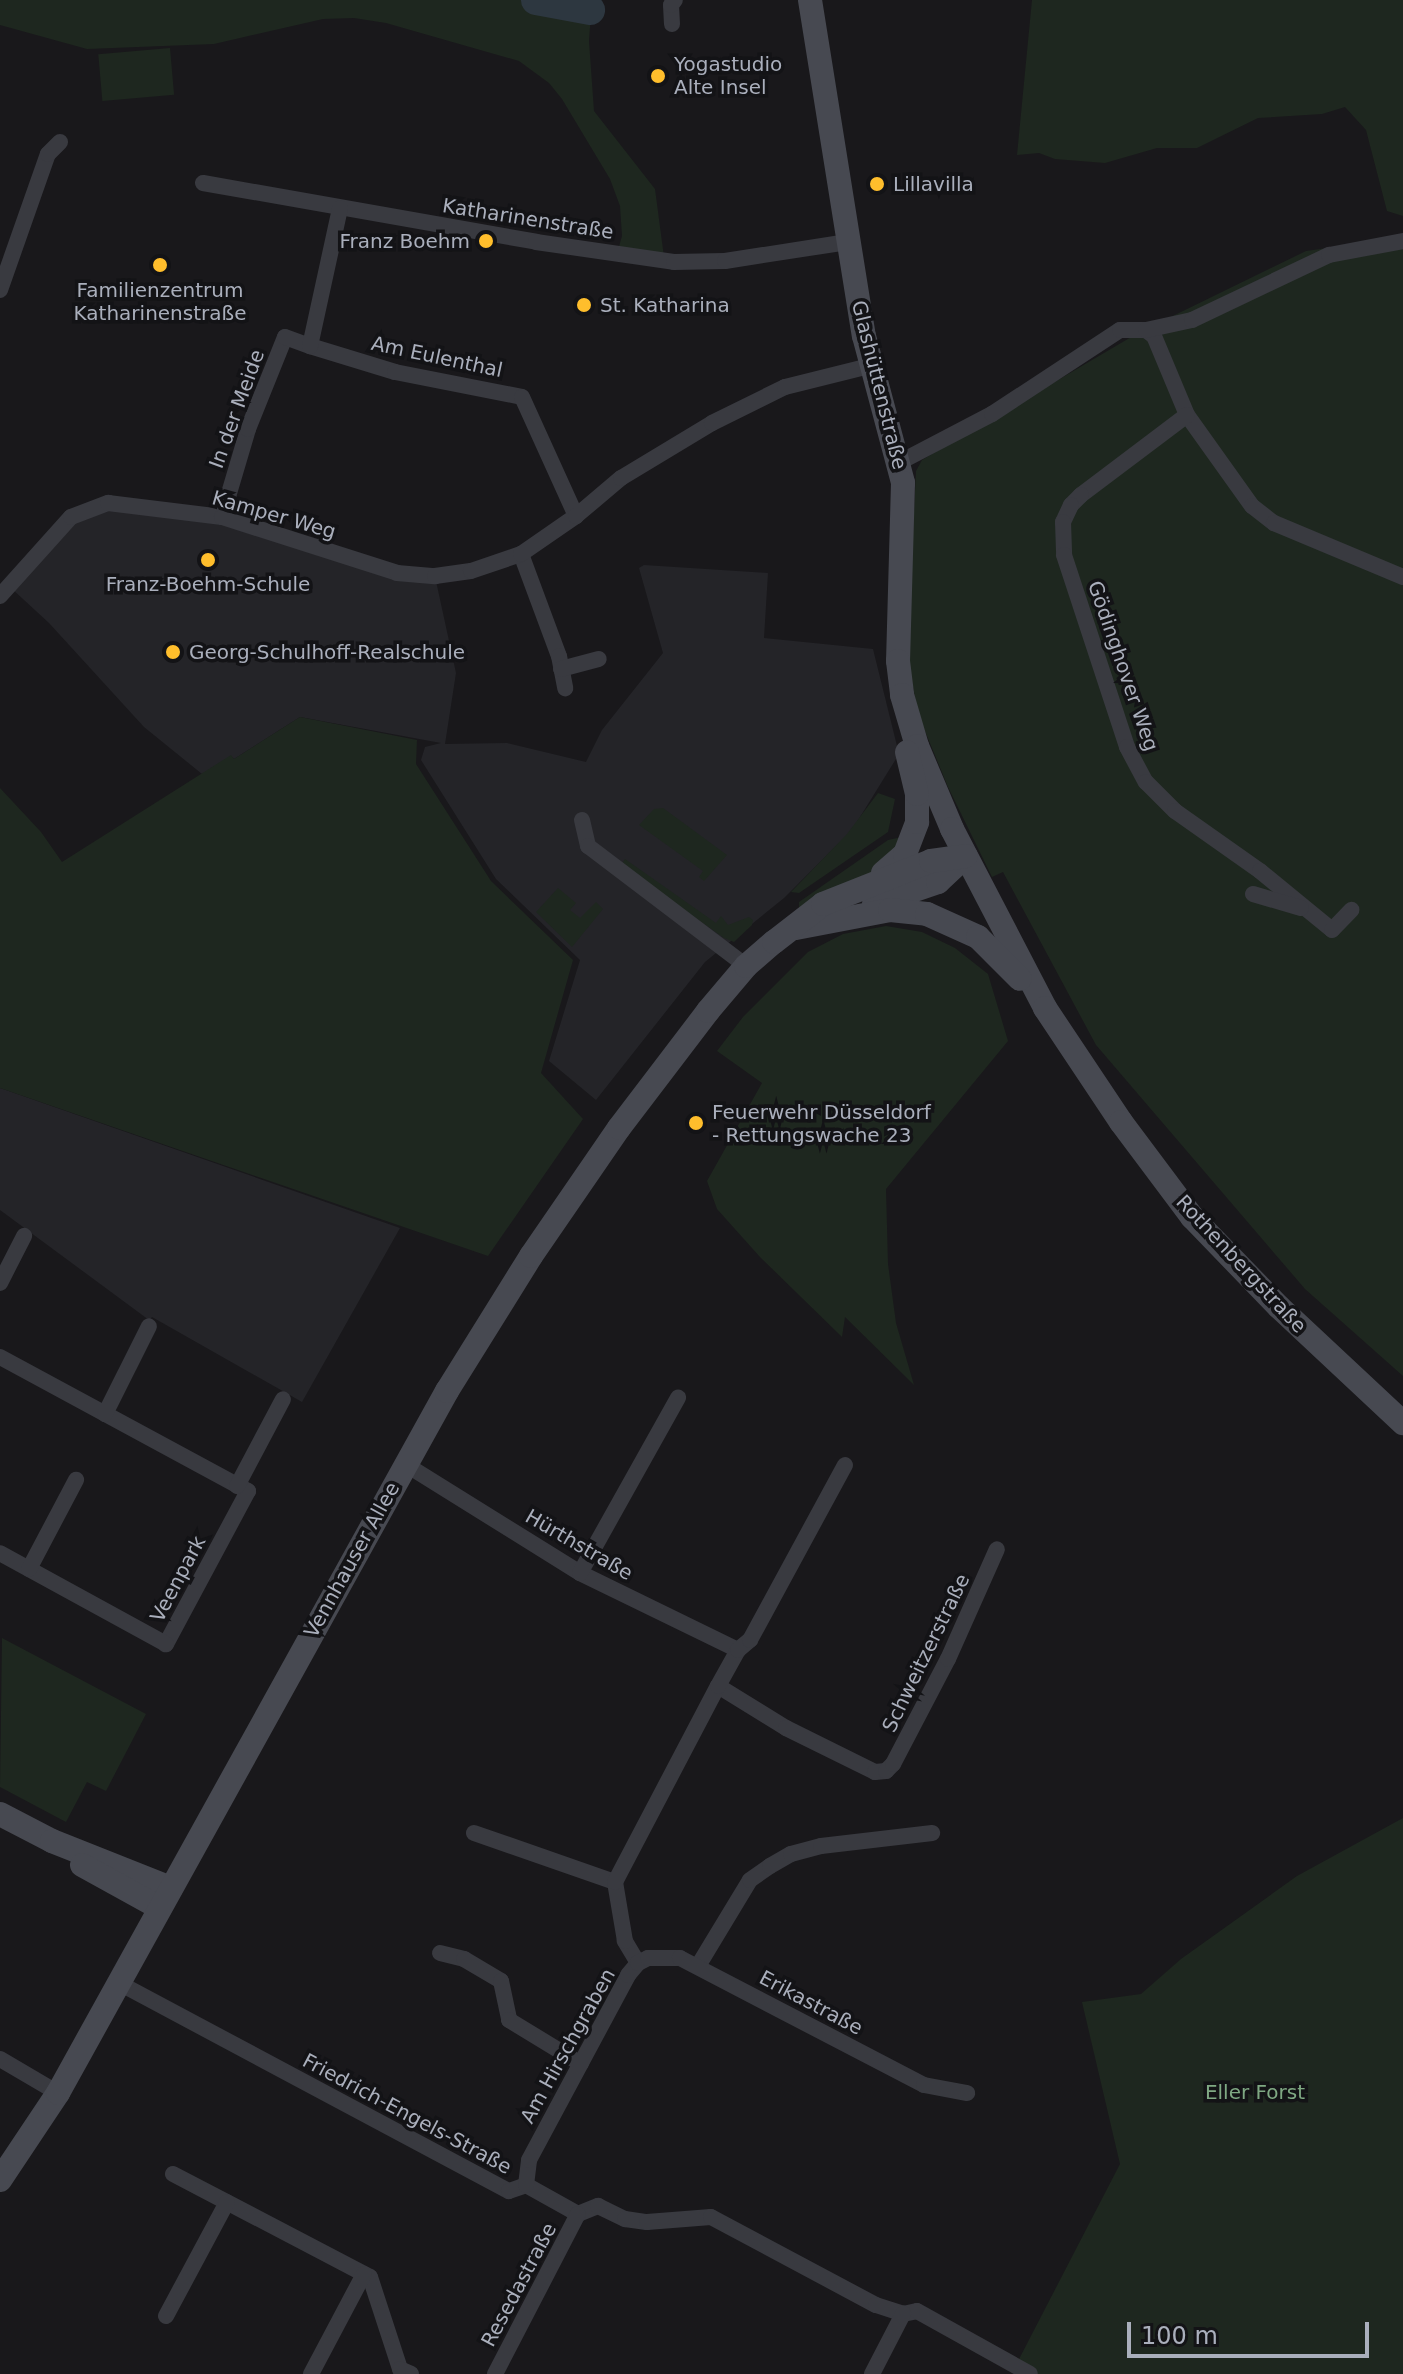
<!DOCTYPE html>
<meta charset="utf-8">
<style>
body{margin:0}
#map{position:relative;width:1403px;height:2374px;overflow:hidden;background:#19181b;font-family:"DejaVu Sans",sans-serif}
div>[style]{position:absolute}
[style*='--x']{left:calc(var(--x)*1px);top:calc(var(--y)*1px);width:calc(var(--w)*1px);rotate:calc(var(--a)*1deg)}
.built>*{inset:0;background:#242428}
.green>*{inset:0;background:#1e271f;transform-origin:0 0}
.river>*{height:30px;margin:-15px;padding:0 15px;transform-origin:15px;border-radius:15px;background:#2d3740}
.minor>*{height:16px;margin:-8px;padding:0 8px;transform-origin:8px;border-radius:8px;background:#393a40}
.secondary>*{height:24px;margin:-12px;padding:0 12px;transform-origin:12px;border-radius:12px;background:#474951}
.dots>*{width:22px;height:22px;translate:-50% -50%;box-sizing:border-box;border:4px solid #131316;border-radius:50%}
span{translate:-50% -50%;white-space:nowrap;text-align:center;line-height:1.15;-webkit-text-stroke:7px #131316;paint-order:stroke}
.poi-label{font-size:20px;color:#aaafbc}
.left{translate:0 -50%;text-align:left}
.right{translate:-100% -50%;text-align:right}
.street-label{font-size:20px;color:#aaafbc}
.park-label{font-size:20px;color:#7fa883}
.scale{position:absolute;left:1127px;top:2322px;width:242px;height:36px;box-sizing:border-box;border:4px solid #aaafbc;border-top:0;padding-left:10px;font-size:24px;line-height:28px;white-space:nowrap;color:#aaafbc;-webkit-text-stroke:6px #131316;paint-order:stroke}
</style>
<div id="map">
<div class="built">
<i style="clip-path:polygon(108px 504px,222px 519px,436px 581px,456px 673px,445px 744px,507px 743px,586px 762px,602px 730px,663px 653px,639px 568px,644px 565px,768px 573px,764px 638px,873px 649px,899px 754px,852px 830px,784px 898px,705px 962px,596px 1100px,549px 1061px,580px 960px,496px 879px,421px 760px,425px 747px,441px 743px,300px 717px,234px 759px,231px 756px,202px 774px,144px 727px,49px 623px,11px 588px,71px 519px)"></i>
<i style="clip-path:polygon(0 1088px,400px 1228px,302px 1402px,152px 1317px,149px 1320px,0 1210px)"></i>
</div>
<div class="green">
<i style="clip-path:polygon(0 0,531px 0,562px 10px,591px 13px,589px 41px,594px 111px,655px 189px,664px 257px,618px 250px,622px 236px,620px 206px,610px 179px,562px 99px,549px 83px,519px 61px,386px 23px,354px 18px,323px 19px,214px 44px,87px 49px,0 25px)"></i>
<i style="clip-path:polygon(1032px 0,1403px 0,1403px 216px,1387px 211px,1366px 130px,1345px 107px,1322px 114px,1258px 118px,1197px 148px,1157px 148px,1105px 163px,1055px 159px,1039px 153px,1017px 155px)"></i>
<i style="left:170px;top:48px;width:47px;height:72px;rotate:85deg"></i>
<i style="clip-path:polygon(1403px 237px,1403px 1376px,1305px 1289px,1096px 1045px,1003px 872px,992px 877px,948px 787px,918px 714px,907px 654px,916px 471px,922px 460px,1138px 333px,1306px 251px)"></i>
<i style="clip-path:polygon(300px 717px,417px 740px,416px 764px,491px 881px,573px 960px,541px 1073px,583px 1119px,488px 1256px,0 1088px,0 788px,41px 832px,62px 862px,231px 755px,234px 759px)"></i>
<i style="clip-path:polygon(878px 793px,895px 799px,888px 832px,799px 893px,791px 892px,847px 834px)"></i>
<i style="clip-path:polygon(663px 808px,727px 855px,704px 881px,699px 877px,703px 871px,639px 825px,654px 809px)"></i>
<i style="clip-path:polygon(902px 837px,885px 866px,799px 908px,799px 902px,888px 840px)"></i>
<i style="clip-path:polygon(625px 859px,716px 923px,721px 916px,728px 925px,749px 917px,753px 920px,752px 925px,734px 942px,724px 938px,621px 865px)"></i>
<i style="clip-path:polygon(558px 888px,576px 903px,570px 910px,580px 918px,596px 902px,603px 909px,572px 947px,536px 912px)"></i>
<i style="clip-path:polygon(886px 926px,922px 932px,955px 948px,988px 974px,1008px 1041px,886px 1189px,888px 1264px,896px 1323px,914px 1385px,845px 1317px,842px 1337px,760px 1257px,717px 1209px,707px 1181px,762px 1083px,717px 1051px,743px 1017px,808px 952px,843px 934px)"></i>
<i style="clip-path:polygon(2px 1638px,146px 1714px,106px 1791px,87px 1782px,66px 1822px,0 1787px)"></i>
<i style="clip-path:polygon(1403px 1818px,1403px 2374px,1037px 2374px,1017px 2363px,1120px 2164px,1082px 2002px,1141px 1994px,1181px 1959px,1297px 1876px)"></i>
</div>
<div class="river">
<i style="--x:536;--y:0;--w:55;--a:10.5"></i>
</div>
<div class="minor">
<i style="--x:672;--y:24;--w:19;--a:-93"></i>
<i style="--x:671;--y:5;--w:6;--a:-51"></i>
<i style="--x:203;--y:183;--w:338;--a:10"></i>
<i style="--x:536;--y:242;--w:139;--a:8.2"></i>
<i style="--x:674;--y:262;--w:51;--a:-1.1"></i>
<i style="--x:725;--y:261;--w:124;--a:-8.8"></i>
<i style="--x:0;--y:290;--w:144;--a:-70.6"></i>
<i style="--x:48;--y:154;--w:17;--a:-45"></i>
<i style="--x:1146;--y:330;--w:10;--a:37"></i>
<i style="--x:1154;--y:336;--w:86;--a:67.3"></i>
<i style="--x:1187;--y:415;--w:112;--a:54.5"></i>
<i style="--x:1252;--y:506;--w:28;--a:38"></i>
<i style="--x:1274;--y:523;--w:140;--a:22.7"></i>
<i style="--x:310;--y:346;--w:89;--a:17"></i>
<i style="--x:395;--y:372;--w:129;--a:11.1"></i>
<i style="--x:522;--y:397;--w:131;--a:65.6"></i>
<i style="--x:1187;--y:415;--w:133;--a:143"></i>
<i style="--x:1081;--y:495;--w:14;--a:135"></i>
<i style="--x:1071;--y:505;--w:19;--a:115"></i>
<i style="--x:1063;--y:522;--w:33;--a:88"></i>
<i style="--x:1064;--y:555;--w:202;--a:71.8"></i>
<i style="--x:1127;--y:747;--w:40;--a:62"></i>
<i style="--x:1146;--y:782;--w:41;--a:45"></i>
<i style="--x:1175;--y:811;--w:104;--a:35.2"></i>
<i style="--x:1260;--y:871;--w:93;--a:39.3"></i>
<i style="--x:1332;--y:930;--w:28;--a:-46"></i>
<i style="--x:900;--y:462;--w:104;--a:-27.6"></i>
<i style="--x:992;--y:414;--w:153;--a:-33.3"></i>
<i style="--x:1120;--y:330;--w:26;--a:0"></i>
<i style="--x:1146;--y:330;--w:47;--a:-12.3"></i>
<i style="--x:1192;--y:320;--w:152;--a:-25.4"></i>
<i style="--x:1329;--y:255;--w:75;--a:-10.7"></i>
<i style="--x:222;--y:517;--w:92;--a:-73.5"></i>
<i style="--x:248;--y:429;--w:99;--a:-68.1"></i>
<i style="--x:285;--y:337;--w:27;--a:20"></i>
<i style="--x:310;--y:346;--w:141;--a:-77.7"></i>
<i style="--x:521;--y:554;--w:109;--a:69.6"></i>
<i style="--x:559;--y:656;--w:33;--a:79"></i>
<i style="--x:0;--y:596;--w:106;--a:-48.1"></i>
<i style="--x:71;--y:517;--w:40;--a:-21"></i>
<i style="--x:108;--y:503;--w:115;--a:7"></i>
<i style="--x:222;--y:517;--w:184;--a:17.7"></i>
<i style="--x:397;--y:573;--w:38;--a:5"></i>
<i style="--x:435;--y:576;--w:36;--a:-8"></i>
<i style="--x:471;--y:571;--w:53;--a:-18.8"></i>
<i style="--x:521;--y:554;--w:67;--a:-34.6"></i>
<i style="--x:576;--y:516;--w:59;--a:-40.2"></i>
<i style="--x:621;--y:478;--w:106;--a:-31.1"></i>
<i style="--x:712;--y:423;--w:81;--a:-26.3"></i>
<i style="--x:785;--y:387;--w:91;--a:-14"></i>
<i style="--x:561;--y:669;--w:39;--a:-15"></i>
<i style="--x:582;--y:820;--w:27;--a:77"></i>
<i style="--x:588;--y:846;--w:198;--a:37.2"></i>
<i style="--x:1253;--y:894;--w:50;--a:16.3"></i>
<i style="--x:0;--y:1283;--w:53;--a:-62.9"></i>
<i style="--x:0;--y:1357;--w:282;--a:28.4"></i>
<i style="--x:248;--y:1491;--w:174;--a:118.2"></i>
<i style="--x:166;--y:1644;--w:189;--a:-151.3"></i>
<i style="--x:105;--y:1414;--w:98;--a:-63.4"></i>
<i style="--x:405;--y:1464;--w:206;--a:31.9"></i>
<i style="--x:580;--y:1573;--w:176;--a:26"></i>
<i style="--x:237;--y:1486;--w:98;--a:-62.1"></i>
<i style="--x:29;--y:1569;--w:101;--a:-62.2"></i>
<i style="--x:580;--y:1573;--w:201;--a:-60.8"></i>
<i style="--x:718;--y:1686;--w:80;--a:31.7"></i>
<i style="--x:786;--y:1728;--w:99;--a:26.3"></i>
<i style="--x:875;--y:1772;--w:11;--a:-5"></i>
<i style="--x:886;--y:1771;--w:10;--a:-45"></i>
<i style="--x:893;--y:1764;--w:119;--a:-62.4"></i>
<i style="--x:948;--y:1659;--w:120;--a:-66"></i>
<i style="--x:474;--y:1833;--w:149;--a:19.2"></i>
<i style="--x:440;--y:1953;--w:25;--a:14"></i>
<i style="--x:464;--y:1959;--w:43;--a:30.7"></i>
<i style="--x:501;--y:1981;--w:40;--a:78"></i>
<i style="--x:509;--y:2020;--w:84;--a:31.4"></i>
<i style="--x:638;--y:1963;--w:26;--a:-121"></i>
<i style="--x:625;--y:1941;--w:60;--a:-99.6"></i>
<i style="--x:615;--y:1882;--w:221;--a:-62.3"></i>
<i style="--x:718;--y:1686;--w:41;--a:-60.9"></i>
<i style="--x:738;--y:1650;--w:16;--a:-40"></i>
<i style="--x:750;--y:1640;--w:199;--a:-61.5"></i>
<i style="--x:698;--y:1966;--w:100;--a:-58.8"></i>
<i style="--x:750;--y:1880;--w:24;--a:-35"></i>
<i style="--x:770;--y:1866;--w:24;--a:-30"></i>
<i style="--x:791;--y:1854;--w:31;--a:-15"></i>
<i style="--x:821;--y:1846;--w:112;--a:-6.7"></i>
<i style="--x:119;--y:1983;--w:442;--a:28.1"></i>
<i style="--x:509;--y:2191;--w:18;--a:-19"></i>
<i style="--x:526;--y:2185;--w:60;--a:29.1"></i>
<i style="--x:578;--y:2214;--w:22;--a:-22"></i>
<i style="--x:598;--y:2206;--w:30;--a:26"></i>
<i style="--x:625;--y:2219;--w:22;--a:8"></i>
<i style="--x:647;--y:2222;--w:64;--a:-4.5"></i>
<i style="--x:711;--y:2217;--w:187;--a:28.1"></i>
<i style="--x:876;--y:2305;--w:28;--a:18"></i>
<i style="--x:903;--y:2314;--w:14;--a:-12"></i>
<i style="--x:917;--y:2311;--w:129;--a:29.1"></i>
<i style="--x:0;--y:2059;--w:67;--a:30.4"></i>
<i style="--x:173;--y:2174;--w:222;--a:27.6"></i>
<i style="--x:370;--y:2277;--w:97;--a:71.9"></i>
<i style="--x:400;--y:2369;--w:12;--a:24"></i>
<i style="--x:526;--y:2185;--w:25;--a:-83"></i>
<i style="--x:529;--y:2160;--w:210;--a:-61.8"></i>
<i style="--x:628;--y:1975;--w:16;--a:-50"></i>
<i style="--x:638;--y:1963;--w:11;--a:-27"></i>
<i style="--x:648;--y:1958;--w:32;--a:0"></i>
<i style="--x:680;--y:1958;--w:275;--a:27.5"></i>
<i style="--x:924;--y:2085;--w:44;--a:10.5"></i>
<i style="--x:166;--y:2316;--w:129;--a:-61.8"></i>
<i style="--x:311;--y:2374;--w:113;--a:-62.1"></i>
<i style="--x:495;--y:2374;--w:180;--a:-62.6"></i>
<i style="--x:872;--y:2374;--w:68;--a:-62.7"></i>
</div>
<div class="secondary">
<i style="--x:810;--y:0;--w:340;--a:80.9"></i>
<i style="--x:864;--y:336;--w:152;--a:75.1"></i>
<i style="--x:903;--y:483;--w:178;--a:91.6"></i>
<i style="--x:898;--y:661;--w:34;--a:83"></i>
<i style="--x:902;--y:695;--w:53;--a:73.6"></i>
<i style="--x:917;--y:746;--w:90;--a:67.1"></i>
<i style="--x:952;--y:829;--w:202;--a:62.5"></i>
<i style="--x:1045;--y:1008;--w:137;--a:56.3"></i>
<i style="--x:1121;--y:1122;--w:119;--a:53.2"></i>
<i style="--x:1192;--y:1217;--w:125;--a:46"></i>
<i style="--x:1279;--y:1307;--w:170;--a:43.1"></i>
<i style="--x:883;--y:873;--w:29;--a:-41"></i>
<i style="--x:905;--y:854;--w:34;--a:-69"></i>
<i style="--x:917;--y:822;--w:28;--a:-90"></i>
<i style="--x:917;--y:794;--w:43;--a:-103.4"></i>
<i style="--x:874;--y:904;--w:68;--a:-19"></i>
<i style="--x:938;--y:882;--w:38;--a:-43"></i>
<i style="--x:796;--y:928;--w:96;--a:-10.8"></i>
<i style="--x:890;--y:910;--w:37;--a:6"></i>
<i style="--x:927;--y:914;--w:56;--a:24.3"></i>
<i style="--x:978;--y:937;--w:59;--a:45"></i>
<i style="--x:0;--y:1814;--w:59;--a:27.4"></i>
<i style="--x:52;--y:1841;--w:128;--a:21.6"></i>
<i style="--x:82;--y:1865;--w:89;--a:28.9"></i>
<i style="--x:0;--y:2180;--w:105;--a:-56.3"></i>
<i style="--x:58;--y:2093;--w:803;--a:-61.01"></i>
<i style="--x:447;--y:1391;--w:159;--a:-58.1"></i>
<i style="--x:531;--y:1256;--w:155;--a:-55.5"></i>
<i style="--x:619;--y:1128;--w:147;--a:-52.7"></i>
<i style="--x:708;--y:1011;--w:59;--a:-49.8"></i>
<i style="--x:746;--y:966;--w:37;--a:-41"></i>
<i style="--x:774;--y:942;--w:62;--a:-37.8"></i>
<i style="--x:823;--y:904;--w:116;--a:-21.7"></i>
<i style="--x:931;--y:861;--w:35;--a:-8"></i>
</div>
<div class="dots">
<i style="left:658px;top:76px;background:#ffbe2c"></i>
<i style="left:877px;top:184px;background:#ffbe2c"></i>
<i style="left:486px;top:241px;background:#ffbe2c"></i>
<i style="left:160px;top:265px;background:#ffbe2c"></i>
<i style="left:584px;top:305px;background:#ffbe2c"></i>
<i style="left:208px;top:560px;background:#ffbe2c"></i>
<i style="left:173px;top:652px;background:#ffbe2c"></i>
<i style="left:696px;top:1123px;background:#ffbe2c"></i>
</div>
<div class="poi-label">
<span class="left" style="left:674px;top:76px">Yogastudio<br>Alte Insel</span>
<span class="left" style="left:893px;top:184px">Lillavilla</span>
<span class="right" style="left:470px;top:241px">Franz Boehm</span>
<span style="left:160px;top:302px">Familienzentrum<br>Katharinenstraße</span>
<span class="left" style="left:600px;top:305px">St. Katharina</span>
<span style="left:208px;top:584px">Franz-Boehm-Schule</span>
<span class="left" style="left:189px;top:652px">Georg-Schulhoff-Realschule</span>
<span class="left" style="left:712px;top:1124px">Feuerwehr Düsseldorf<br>- Rettungswache 23</span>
</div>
<div class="street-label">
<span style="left:528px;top:219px;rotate:9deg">Katharinenstraße</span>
<span style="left:437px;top:357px;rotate:12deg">Am Eulenthal</span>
<span style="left:879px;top:385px;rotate:76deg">Glashüttenstraße</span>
<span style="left:237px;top:409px;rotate:-70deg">In der Meide</span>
<span style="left:274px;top:515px;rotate:16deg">Kamper Weg</span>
<span style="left:1123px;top:666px;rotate:71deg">Gödinghover Weg</span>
<span style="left:1241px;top:1264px;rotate:47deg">Rothenbergstraße</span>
<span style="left:579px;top:1545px;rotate:30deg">Hürthstraße</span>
<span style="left:352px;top:1560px;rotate:-61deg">Vennhauser Allee</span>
<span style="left:178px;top:1579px;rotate:-62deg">Veenpark</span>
<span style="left:926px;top:1653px;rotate:-64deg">Schweitzerstraße</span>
<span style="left:811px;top:2003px;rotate:28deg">Erikastraße</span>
<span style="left:568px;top:2046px;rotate:-61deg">Am Hirschgraben</span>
<span style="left:407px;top:2114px;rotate:28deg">Friedrich-Engels-Straße</span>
<span style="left:519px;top:2285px;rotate:-62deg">Resedastraße</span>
</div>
<div class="park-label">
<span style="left:1255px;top:2092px">Eller Forst</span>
</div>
<div class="scale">100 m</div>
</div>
